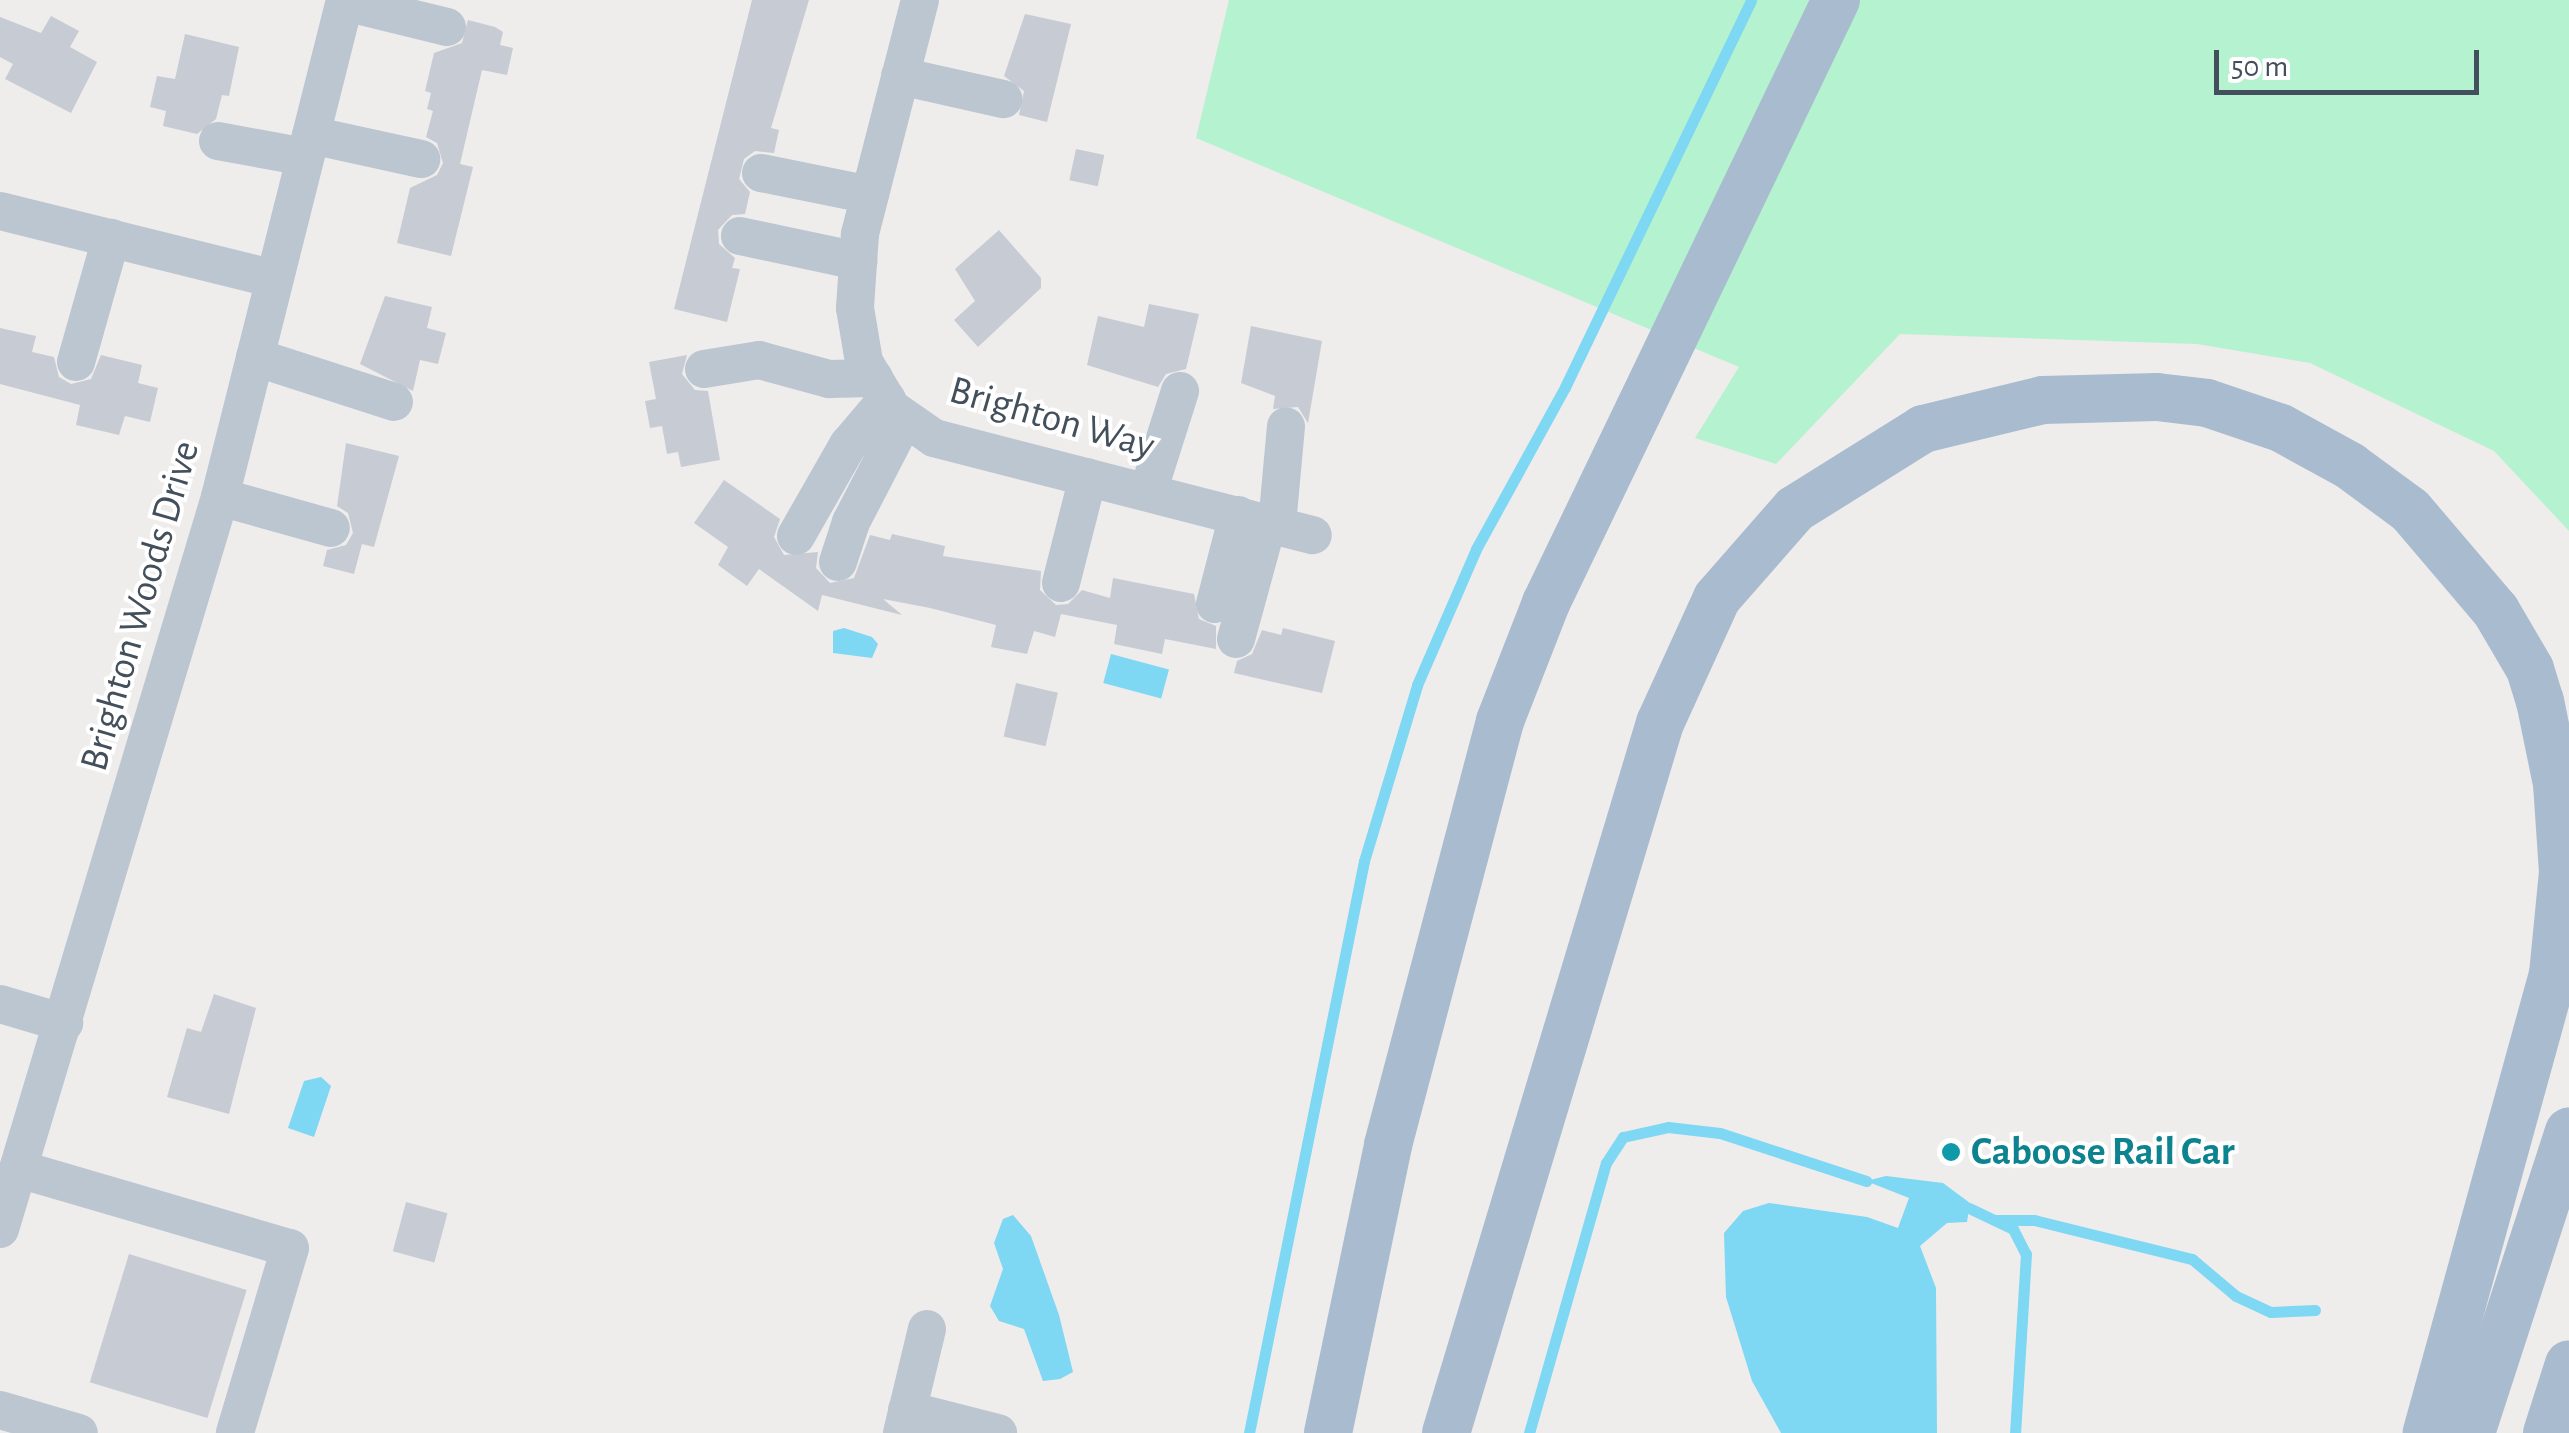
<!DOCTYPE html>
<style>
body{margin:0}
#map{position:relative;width:2569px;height:1433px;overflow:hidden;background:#efecec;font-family:"Alegreya Sans",sans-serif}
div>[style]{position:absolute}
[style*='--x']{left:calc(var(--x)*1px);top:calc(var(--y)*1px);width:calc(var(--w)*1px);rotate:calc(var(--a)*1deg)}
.green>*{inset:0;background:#b5f2cf}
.water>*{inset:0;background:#7ed7f3;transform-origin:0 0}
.stream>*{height:11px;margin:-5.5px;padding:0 5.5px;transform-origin:5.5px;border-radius:5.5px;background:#7ed7f3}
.building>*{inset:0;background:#c7cbd3;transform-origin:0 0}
.minor>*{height:38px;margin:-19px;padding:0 19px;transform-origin:19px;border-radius:19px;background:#bbc6d0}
.major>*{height:48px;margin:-24px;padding:0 24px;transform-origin:24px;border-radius:24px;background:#a9bbce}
.dots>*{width:28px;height:28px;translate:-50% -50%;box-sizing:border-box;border:5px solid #fff;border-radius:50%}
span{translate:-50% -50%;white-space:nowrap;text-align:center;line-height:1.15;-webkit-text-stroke:8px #fff;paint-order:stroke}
.street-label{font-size:40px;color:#434f5b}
.culture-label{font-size:40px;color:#0d838f;font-weight:700}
.left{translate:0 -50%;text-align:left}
.scale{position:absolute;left:2214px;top:50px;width:265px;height:45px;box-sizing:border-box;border:5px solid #434f5b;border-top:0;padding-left:12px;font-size:30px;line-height:35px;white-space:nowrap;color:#434f5b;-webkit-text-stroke:8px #fff;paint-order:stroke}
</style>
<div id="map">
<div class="green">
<i style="clip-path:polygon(1229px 0,2569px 0,2569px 531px,2494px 451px,2310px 363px,2197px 344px,1900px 334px,1776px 464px,1695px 438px,1739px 367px,1196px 138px)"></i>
</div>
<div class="water">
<i style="clip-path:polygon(844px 628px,872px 637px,878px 644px,872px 658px,833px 653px,833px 631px)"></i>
<i style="left:1111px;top:654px;width:60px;height:30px;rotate:15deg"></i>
<i style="clip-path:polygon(321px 1077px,331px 1086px,314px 1137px,288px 1128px,304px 1081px)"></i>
<i style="clip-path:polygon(1886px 1176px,1943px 1183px,1970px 1203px,1967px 1222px,1947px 1223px,1920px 1246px,1936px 1288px,1937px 1433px,1781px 1433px,1752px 1381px,1726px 1297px,1724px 1233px,1743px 1211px,1769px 1203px,1867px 1217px,1898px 1228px,1909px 1198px,1866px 1181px)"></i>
<i style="clip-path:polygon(1013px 1215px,1031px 1236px,1059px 1315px,1073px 1372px,1060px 1379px,1043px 1381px,1024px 1329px,999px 1321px,990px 1306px,1003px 1269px,994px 1243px,1003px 1219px)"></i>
</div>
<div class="stream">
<i style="--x:1969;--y:1208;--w:49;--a:25.5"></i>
<i style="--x:2013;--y:1229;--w:28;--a:63"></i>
<i style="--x:2026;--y:1254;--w:179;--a:93.5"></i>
<i style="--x:1995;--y:1220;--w:39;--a:0"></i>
<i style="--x:2034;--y:1220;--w:163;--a:13.9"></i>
<i style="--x:2192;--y:1259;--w:57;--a:40.1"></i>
<i style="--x:2236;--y:1296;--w:38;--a:25"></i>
<i style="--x:2271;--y:1312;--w:44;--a:-2.6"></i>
<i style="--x:1249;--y:1433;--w:583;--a:-78.63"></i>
<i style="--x:1364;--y:861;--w:184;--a:-73.2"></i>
<i style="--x:1417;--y:685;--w:148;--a:-66.5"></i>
<i style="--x:1476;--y:549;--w:185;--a:-61.2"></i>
<i style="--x:1565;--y:387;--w:429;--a:-64.3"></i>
<i style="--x:1529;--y:1433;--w:281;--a:-74.1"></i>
<i style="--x:1606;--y:1163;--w:31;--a:-57"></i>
<i style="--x:1623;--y:1137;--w:46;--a:-12.5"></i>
<i style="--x:1668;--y:1127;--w:52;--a:6.6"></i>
<i style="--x:1720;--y:1133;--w:154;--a:18.2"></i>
</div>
<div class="building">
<i style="clip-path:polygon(752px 0,809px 0,771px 128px,779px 130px,774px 153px,755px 151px,744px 159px,739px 179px,750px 192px,745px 214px,732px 215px,718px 230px,719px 244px,735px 258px,732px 268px,740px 269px,727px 322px,674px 309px)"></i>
<i style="clip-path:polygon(1025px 14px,1071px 24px,1047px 122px,1019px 115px,1024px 91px,1004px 76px)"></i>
<i style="clip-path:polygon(51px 16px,79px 31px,70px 47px,97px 62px,71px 113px,5px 79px,13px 64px,0 57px,0 17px,41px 33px)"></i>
<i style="clip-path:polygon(468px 20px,495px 27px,503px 32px,500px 45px,513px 48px,507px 75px,482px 70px,460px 164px,473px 167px,451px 256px,397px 243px,410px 188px,437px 175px,443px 163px,437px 143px,426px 137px,433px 111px,427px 109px,431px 93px,425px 91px,434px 53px,462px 43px)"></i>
<i style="clip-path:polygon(185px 34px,239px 47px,229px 96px,222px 95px,216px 119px,197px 134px,163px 126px,166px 111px,150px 107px,157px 76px,175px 79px)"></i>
<i style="left:1076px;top:149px;width:29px;height:32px;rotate:12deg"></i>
<i style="clip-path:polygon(999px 230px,1041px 278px,1041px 288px,978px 347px,954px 320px,975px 301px,955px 269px)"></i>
<i style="clip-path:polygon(385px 296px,432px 307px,427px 328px,446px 333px,438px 364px,420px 360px,413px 391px,360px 364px)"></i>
<i style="clip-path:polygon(1149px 304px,1199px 314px,1186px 369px,1166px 374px,1158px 387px,1087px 365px,1098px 316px,1144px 327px)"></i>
<i style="clip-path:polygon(1251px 326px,1322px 341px,1308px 423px,1298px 407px,1273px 409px,1275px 396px,1241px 383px)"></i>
<i style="clip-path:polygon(0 328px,36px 336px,32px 352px,54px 357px,59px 377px,71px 384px,91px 379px,101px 355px,142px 365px,138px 383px,158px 388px,150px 422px,125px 416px,119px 435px,76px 425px,80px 405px,0 384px)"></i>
<i style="clip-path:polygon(687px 355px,682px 374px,695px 390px,708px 391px,720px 460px,681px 467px,678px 452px,667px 454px,662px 426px,650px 428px,645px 401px,656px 399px,649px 362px)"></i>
<i style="clip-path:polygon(346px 443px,399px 456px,374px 547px,362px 544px,354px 574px,323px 566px,327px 550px,346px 545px,353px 533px,348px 513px,337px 506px)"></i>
<i style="clip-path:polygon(724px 480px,780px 519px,774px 537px,784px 555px,818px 552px,816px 568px,830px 583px,854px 578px,870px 535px,890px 540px,892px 534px,945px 546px,943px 556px,1041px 571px,1040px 590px,1056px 605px,1068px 604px,1082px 590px,1110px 598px,1113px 578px,1194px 594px,1199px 619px,1216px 626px,1216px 649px,1165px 639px,1162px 654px,1114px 644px,1117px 625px,1061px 614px,1055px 637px,1034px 631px,1027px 654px,991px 647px,996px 625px,930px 608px,883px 599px,902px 615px,822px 595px,818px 611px,759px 569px,747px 586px,718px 565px,728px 547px,694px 523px)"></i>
<i style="clip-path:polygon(1283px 628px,1335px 641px,1322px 693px,1234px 673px,1237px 661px,1252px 654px,1262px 630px,1281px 635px)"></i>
<i style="left:1016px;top:683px;width:43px;height:55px;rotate:13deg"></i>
<i style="clip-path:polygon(214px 994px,256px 1008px,229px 1114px,167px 1097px,187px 1028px,201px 1032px)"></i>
<i style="left:406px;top:1202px;width:43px;height:51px;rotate:15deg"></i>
<i style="left:129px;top:1254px;width:123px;height:134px;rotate:17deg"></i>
</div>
<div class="minor">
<i style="--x:920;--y:0;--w:242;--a:104.4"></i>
<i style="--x:860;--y:234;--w:74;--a:93.9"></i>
<i style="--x:855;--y:308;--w:55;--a:80.5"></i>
<i style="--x:864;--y:362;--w:55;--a:59.2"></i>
<i style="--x:892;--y:409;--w:51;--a:34.6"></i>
<i style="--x:934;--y:438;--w:391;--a:14.4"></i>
<i style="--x:345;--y:2;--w:105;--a:13.8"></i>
<i style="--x:900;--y:76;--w:106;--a:12.6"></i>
<i style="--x:311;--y:135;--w:113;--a:12.3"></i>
<i style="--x:218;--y:141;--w:88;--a:10.4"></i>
<i style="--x:761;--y:173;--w:111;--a:11.4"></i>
<i style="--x:0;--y:211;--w:282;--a:13.9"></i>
<i style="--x:740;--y:236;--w:121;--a:12"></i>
<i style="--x:255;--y:357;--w:146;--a:17.9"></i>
<i style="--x:76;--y:362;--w:129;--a:-74.2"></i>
<i style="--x:704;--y:369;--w:56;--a:-9.3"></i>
<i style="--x:759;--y:360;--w:73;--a:15.2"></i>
<i style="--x:829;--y:379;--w:45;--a:-1.3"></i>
<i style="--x:1148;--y:492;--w:106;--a:-72.4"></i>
<i style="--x:220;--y:497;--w:115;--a:15.6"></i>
<i style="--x:1277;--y:525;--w:99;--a:-84.8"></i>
<i style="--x:796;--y:536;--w:105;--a:-60.3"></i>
<i style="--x:848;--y:445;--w:60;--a:-49.7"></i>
<i style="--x:838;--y:562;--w:42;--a:-72"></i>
<i style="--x:851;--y:522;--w:117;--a:-62.6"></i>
<i style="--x:1061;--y:583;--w:109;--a:-75.7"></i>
<i style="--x:1215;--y:604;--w:92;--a:-75.5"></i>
<i style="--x:1236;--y:639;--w:121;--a:-74.7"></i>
<i style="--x:0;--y:1004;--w:67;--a:16.5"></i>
<i style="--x:19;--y:1169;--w:282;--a:16.3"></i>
<i style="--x:290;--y:1248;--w:193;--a:106.6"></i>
<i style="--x:0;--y:1229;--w:764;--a:-73.27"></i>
<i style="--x:220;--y:497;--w:512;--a:-75.88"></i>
<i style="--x:0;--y:1410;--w:82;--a:16.2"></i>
<i style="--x:907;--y:1410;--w:94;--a:14.2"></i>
<i style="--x:902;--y:1433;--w:107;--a:-76.5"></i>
</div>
<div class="major">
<i style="--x:1328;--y:1433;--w:294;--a:-78.2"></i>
<i style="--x:1388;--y:1145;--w:439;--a:-75.2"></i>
<i style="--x:1500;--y:721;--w:127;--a:-68.7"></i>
<i style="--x:1546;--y:603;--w:669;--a:-64.32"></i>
<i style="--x:1446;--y:1433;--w:742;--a:-73.23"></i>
<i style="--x:1660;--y:723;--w:137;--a:-65.5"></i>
<i style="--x:1717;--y:598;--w:118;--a:-48.8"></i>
<i style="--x:1795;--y:509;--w:151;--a:-32"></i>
<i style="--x:1923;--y:429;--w:123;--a:-13.6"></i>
<i style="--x:2043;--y:400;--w:114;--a:-1.5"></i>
<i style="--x:2157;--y:397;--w:50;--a:6.8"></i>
<i style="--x:2207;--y:403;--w:78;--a:18.7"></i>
<i style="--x:2281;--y:428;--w:79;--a:28.8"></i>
<i style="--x:2350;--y:466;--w:74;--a:36.3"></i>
<i style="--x:2410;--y:510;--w:133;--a:49.6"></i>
<i style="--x:2496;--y:611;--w:67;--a:59.6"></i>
<i style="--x:2530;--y:669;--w:34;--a:73"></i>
<i style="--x:2540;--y:701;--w:85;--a:78.4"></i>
<i style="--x:2557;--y:784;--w:88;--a:86.1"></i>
<i style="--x:2563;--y:872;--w:102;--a:95.6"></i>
<i style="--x:2553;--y:974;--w:476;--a:105.4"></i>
<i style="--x:2471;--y:1433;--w:317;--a:-72"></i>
<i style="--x:2547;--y:1433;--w:72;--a:-72.3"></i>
</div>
<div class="dots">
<i style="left:1951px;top:1152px;background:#0f9aa8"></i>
</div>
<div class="street-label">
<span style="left:1052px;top:418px;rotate:16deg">Brighton Way</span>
<span style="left:140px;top:606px;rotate:-74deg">Brighton Woods Drive</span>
</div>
<div class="culture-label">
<span class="left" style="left:1971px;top:1152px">Caboose Rail Car</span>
</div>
<div class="scale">50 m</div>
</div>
